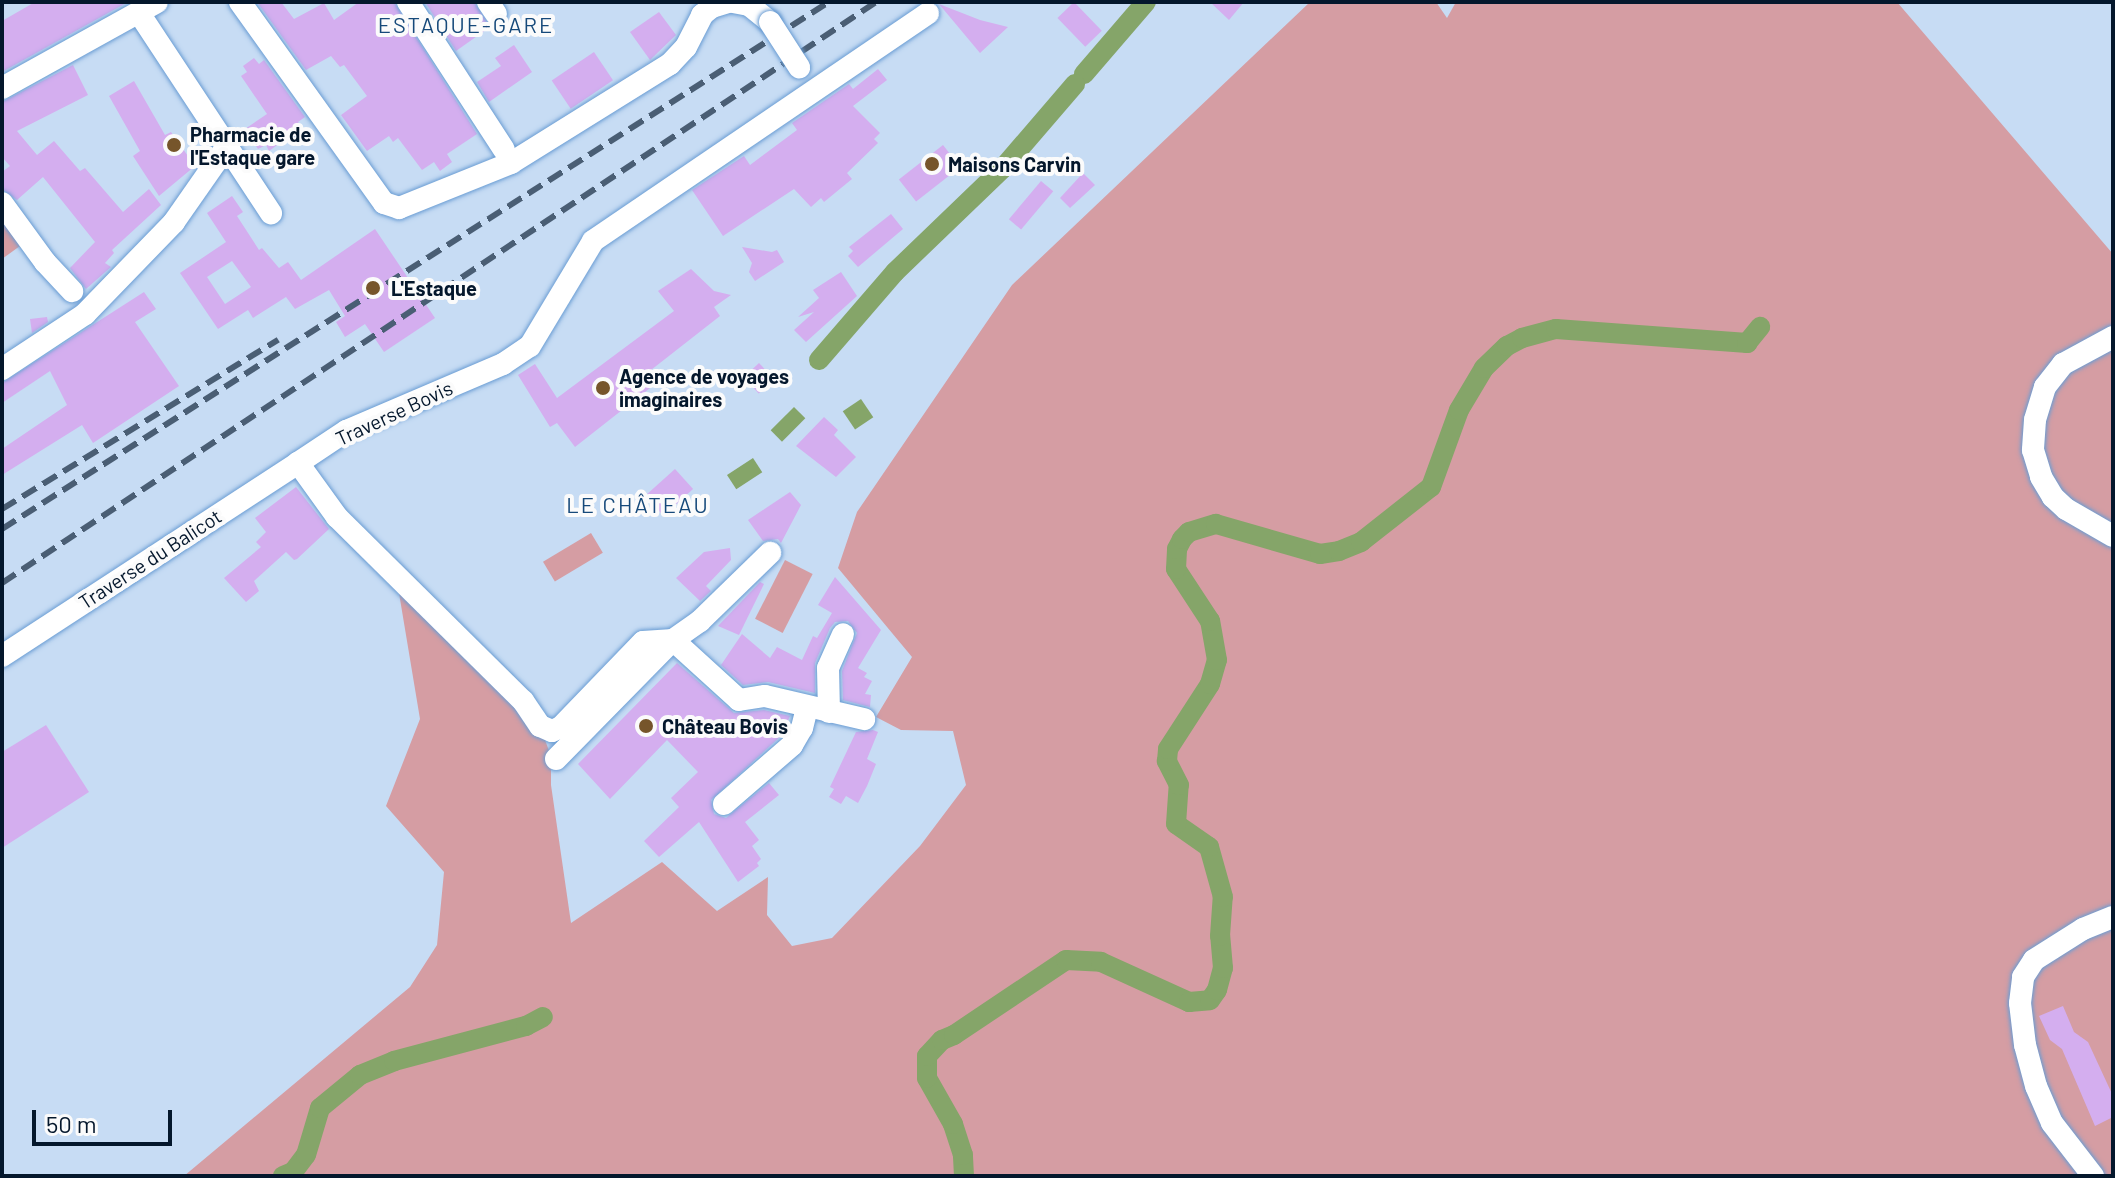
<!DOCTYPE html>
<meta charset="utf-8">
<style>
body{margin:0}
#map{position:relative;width:2115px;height:1178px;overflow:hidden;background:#c7dcf4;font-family:Barlow,sans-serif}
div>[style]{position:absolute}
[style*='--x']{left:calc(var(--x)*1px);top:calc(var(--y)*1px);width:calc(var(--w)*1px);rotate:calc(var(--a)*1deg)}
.green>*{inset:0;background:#d59da3;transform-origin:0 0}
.water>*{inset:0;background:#85a569;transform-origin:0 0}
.canal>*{height:20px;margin:-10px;padding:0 10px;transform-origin:10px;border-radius:10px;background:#85a569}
.building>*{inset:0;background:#d4aeef;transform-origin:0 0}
.roads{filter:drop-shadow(0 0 2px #699cd3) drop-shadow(0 0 2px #699cd3)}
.minor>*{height:22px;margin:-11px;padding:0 11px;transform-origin:11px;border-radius:11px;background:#fff}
.rail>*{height:6px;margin-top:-3px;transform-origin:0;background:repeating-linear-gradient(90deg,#4a5e74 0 16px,transparent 0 24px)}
.bridges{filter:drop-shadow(0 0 2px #699cd3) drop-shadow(0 0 2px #699cd3)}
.minor-bridge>*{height:22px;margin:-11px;padding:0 11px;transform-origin:11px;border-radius:11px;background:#fff}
.dots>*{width:22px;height:22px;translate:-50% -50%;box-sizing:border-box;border:4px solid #fbfbfb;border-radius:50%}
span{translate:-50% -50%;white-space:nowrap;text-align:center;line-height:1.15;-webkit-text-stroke:8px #fbfbfb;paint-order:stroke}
.poi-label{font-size:20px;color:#04172c;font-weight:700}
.left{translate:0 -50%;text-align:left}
.street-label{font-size:20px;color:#04172c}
.neighbourhood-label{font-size:22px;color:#16497a;letter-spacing:2px}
.frame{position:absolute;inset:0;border:4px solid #04172c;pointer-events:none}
.scale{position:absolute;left:32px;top:1110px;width:140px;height:36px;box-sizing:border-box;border:4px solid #04172c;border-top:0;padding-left:10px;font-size:24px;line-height:28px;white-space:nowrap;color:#04172c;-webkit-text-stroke:6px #fbfbfb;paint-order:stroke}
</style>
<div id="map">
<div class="green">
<i style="clip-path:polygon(1310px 2px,1436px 2px,1447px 18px,1456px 2px,1897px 2px,2113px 254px,2113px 1176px,184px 1176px,410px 987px,437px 945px,444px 872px,386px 806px,420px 719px,399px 593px,533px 708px,551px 756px,551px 785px,571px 923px,662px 862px,717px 911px,768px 877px,767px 915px,792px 946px,832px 938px,920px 846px,966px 785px,953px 731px,901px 730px,876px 717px,912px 657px,838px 568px,857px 512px,1012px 285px)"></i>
<i style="clip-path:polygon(2px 219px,20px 246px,2px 259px)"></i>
<i style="left:591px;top:533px;width:23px;height:56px;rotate:59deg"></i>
<i style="left:785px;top:560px;width:31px;height:66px;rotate:27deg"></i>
</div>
<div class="water">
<i style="left:861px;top:399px;width:22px;height:22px;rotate:56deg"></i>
<i style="left:794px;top:407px;width:16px;height:33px;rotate:45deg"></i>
<i style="left:753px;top:458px;width:17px;height:31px;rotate:57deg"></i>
</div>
<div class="canal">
<i style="--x:1084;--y:74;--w:95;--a:-49.3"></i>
<i style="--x:819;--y:360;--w:116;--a:-49.2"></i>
<i style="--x:895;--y:272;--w:149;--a:-43.9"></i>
<i style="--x:1002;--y:169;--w:112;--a:-49.3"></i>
<i style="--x:283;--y:1176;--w:11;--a:-22"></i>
<i style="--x:293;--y:1172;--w:21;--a:-53"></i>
<i style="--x:306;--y:1155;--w:49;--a:-73.4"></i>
<i style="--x:320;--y:1108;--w:52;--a:-39.5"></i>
<i style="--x:360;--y:1075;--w:37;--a:-22"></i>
<i style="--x:394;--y:1061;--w:137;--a:-14.9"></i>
<i style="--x:526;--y:1026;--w:19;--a:-28"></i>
<i style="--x:964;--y:1176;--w:21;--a:-93"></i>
<i style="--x:963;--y:1155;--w:33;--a:-108"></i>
<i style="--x:953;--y:1124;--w:53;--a:-119.5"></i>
<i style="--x:927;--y:1078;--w:22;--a:-90"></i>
<i style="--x:927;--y:1056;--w:22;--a:-47"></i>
<i style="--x:942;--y:1040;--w:13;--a:-23"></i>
<i style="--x:954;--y:1035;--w:135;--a:-33.8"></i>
<i style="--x:1066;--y:960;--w:35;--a:3"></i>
<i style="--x:1101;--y:962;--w:97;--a:24.4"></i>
<i style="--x:1189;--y:1002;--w:21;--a:-5"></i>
<i style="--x:1210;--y:1000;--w:12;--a:-55"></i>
<i style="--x:1217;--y:990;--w:23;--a:-75"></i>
<i style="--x:1223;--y:968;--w:32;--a:-95"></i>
<i style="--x:1220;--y:936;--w:39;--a:-86"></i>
<i style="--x:1223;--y:897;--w:52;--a:-105.6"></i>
<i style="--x:1209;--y:847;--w:40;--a:-145.1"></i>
<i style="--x:1176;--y:824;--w:39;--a:-86"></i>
<i style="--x:1179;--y:785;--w:27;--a:-117"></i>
<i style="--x:1167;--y:761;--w:12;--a:-85"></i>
<i style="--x:1168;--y:749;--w:77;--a:-57.1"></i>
<i style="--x:1210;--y:684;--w:25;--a:-74"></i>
<i style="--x:1217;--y:660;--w:40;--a:-100"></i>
<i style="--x:1210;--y:621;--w:62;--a:-123.2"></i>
<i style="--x:1176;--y:569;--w:20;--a:-87"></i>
<i style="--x:1177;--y:549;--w:11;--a:-63"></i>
<i style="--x:1182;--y:539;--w:10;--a:-45"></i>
<i style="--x:1189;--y:532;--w:28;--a:-17"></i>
<i style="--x:1216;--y:524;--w:108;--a:16.1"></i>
<i style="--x:1320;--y:554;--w:19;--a:-9"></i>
<i style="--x:1339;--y:551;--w:24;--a:-22"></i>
<i style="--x:1361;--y:542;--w:89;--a:-38.2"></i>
<i style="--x:1431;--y:487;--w:82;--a:-70"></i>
<i style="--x:1459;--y:410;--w:49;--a:-59.2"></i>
<i style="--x:1484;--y:368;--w:32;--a:-44"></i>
<i style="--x:1507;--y:346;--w:17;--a:-28"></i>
<i style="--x:1522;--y:338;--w:35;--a:-15"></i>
<i style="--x:1556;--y:329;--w:192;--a:4.2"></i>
<i style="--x:1747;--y:343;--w:21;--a:-51"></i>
</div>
<div class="building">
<i style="clip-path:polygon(35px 2px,128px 2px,2px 72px,2px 21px)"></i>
<i style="clip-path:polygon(257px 2px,281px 2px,294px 19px,324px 3px,334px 20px,359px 2px,394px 2px,477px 134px,447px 154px,452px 162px,440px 171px,434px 162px,422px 170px,398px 138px,393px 142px,389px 136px,367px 151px,341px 115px,367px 96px,344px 65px,340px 67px,331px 56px,306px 70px)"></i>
<i style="clip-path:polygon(425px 2px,474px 2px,490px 27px,456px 51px)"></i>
<i style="left:1074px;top:2px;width:40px;height:23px;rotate:46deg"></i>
<i style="clip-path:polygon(1210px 2px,1244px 2px,1229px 20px)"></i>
<i style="clip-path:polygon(939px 4px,980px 20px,1008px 27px,980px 53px)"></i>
<i style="clip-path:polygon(659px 12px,676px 35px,650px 60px,630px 32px)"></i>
<i style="clip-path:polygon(514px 45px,532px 72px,489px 102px,477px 82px,501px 66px,495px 58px)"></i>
<i style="left:594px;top:52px;width:34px;height:51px;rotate:56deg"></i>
<i style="clip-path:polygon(254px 58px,259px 64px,264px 60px,305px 117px,298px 122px,302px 127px,269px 151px,266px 145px,258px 149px,245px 129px,267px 114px,241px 76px,247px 72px,243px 66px)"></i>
<i style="clip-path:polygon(73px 65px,88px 95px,17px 131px,37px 155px,54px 141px,80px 171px,85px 168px,123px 212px,149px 189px,161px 205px,112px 250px,114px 253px,105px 263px,111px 267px,86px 289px,70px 268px,95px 242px,43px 177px,17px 200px,2px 189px,2px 172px,10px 166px,2px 157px,2px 102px)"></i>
<i style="clip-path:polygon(878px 69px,887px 80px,853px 106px,880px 133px,874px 139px,878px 143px,847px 173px,852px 179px,824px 202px,821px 198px,811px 207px,794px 189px,723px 236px,692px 190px,744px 156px,750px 165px,797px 130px,792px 123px,849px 84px,853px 89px)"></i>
<i style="clip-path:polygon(134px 81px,165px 135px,171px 132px,195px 166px,159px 196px,133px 156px,140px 151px,109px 96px)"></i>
<i style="left:943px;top:145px;width:28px;height:56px;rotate:52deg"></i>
<i style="clip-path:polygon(1083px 173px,1095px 185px,1070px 208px,1060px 198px)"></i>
<i style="left:1041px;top:181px;width:16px;height:50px;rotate:40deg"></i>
<i style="clip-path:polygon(evenodd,232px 196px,243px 212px,237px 216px,259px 250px,262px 248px,279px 268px,288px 262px,301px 280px,375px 229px,435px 318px,384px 352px,365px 324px,345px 337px,336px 322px,345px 316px,329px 290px,295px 309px,286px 297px,253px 318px,248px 310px,218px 329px,180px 273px,226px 242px,207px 213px,232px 196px,232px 261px,251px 287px,225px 304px,207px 277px,232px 261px)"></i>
<i style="clip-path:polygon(891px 214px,903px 229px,858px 267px,848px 256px,853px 251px,849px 247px)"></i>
<i style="clip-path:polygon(742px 247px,772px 252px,777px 250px,784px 262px,755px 281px,749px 272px,752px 263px)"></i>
<i style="clip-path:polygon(691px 269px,714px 291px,731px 295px,714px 307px,720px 316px,651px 370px,659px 381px,575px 447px,557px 423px,550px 427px,518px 375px,535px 364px,557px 398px,674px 311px,658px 291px)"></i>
<i style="clip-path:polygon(841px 272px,857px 296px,806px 342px,794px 330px,814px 312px,798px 317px,819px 298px,813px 290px)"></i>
<i style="clip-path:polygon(144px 292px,156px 309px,135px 322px,179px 386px,93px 443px,82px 425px,2px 475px,2px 449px,67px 405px,50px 371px,2px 403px,2px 383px)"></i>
<i style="clip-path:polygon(47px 317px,48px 322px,32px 333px,30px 319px)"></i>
<i style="left:759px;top:363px;width:22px;height:21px;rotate:47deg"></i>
<i style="clip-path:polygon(824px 417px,838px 430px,834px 435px,856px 457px,836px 477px,796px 446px)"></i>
<i style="left:675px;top:469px;width:27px;height:40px;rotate:48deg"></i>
<i style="clip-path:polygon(296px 487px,329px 529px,297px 559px,294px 560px,286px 552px,254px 581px,259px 591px,246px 602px,224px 578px,261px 547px,256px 542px,266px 532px,255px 518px)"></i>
<i style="clip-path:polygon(790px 492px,801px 505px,781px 543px,778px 539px,763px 541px,748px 520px)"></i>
<i style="clip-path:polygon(730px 548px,731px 560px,706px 586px,711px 591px,700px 601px,676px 578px,704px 552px)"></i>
<i style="clip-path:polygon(835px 577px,881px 630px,858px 668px,867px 673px,864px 677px,872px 681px,865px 694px,871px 695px,870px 707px,843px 700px,842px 671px,857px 633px,848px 621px,835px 622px,830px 628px,815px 663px,815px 693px,768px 682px,743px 685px,721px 665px,742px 634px,770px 658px,777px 647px,802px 660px,813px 636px,817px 638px,832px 613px,818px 605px)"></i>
<i style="clip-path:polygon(760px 582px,764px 584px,739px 635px,718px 626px)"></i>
<i style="clip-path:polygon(677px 663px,734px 713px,764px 710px,790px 716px,781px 736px,711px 800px,714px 814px,726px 818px,769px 783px,779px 795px,745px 822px,759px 840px,752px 846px,761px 859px,757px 863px,759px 866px,738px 882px,699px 822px,659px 857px,644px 841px,679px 807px,671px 798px,698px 772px,667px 740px,610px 799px,578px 764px)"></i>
<i style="clip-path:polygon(46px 725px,89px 792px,2px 848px,2px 752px)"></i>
<i style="clip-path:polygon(873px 730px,878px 732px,867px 759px,876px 764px,867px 786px,858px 803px,846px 796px,841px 804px,829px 797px,834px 789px,830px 787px,856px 732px)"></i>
<i style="clip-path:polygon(2063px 1006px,2074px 1032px,2088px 1042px,2113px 1096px,2113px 1117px,2095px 1126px,2062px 1049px,2050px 1040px,2039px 1016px)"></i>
</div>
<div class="roads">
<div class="minor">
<i style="--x:240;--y:2;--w:247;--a:54.4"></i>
<i style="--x:384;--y:203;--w:16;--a:18"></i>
<i style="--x:399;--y:208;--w:121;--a:-21.9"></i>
<i style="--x:511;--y:163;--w:187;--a:-31.9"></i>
<i style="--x:670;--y:64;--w:23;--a:-47"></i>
<i style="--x:686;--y:47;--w:36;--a:-63"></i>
<i style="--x:702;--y:15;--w:13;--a:-39"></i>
<i style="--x:712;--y:7;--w:17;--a:-17"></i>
<i style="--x:408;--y:2;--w:176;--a:57"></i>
<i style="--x:488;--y:2;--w:14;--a:56"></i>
<i style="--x:733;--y:2;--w:16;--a:11"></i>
<i style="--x:749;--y:5;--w:27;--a:39"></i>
<i style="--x:139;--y:13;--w:240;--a:56.6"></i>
<i style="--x:2;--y:88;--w:177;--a:-29"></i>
<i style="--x:2;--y:203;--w:73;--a:53.9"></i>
<i style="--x:45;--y:262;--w:40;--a:47"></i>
<i style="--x:2113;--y:337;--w:57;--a:151.6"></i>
<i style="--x:2063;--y:364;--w:29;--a:128"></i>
<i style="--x:2045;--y:387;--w:34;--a:107"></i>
<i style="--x:2035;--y:420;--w:30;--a:94"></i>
<i style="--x:2033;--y:450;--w:28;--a:73"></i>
<i style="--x:2041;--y:477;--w:23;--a:59"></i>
<i style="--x:2053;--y:497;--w:18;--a:43"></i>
<i style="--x:2066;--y:509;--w:54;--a:29.9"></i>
<i style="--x:2;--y:369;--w:100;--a:-33.5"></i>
<i style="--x:85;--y:314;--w:128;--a:-45.9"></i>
<i style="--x:174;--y:222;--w:93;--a:-55.1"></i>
<i style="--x:673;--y:640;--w:30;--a:176"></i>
<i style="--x:643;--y:642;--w:118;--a:134"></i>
<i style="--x:561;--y:727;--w:10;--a:156"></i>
<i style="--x:552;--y:731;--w:13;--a:-157"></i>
<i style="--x:540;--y:726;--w:30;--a:-124"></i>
<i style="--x:523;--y:701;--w:262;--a:-135.3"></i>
<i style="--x:337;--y:517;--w:67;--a:-125.8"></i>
<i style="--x:298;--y:463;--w:58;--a:-33.7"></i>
<i style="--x:346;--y:431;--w:171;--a:-23.1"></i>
<i style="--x:503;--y:364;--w:32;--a:-34"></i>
<i style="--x:530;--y:346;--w:122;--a:-59"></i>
<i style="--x:593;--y:241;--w:405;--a:-34.2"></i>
<i style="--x:673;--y:640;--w:89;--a:42.3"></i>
<i style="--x:739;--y:700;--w:26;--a:-9"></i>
<i style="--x:765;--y:696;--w:102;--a:13.1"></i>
<i style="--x:2;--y:656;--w:353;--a:-33.1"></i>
<i style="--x:829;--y:712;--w:44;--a:-91.3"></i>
<i style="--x:828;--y:668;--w:37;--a:-66"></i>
<i style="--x:556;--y:759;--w:167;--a:-45.5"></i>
<i style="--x:673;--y:640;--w:33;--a:-35"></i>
<i style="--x:700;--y:621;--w:98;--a:-44.2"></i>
<i style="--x:724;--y:804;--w:90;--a:-40.9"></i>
<i style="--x:792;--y:745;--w:20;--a:-60"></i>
<i style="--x:802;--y:728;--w:21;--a:-76"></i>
<i style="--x:2093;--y:1176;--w:67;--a:-127.7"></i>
<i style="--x:2052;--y:1123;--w:40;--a:-113.4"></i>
<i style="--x:2036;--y:1086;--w:42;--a:-105"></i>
<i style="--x:2025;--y:1045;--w:42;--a:-96.8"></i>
<i style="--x:2020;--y:1003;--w:26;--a:-83"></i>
<i style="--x:2023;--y:977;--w:20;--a:-57"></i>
<i style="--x:2034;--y:960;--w:58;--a:-32.3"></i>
<i style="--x:2083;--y:929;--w:32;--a:-22"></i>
</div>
</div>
<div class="rail">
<i style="--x:2;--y:509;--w:324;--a:-31.5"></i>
<i style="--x:2;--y:529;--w:981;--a:-32.51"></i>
<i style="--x:2;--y:583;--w:1049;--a:-33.61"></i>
</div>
<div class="bridges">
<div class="minor-bridge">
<i style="--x:770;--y:22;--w:54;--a:57.2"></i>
</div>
</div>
<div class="dots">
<i style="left:174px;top:145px;background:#76552b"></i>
<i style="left:932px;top:164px;background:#76552b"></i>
<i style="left:373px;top:288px;background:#76552b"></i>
<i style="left:603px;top:388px;background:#76552b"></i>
<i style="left:646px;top:726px;background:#76552b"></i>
</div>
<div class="poi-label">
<span class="left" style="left:190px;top:146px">Pharmacie de<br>l'Estaque gare</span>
<span class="left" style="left:948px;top:164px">Maisons Carvin</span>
<span class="left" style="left:391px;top:288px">L'Estaque</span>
<span class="left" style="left:619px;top:388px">Agence de voyages<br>imaginaires</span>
<span class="left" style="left:662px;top:726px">Château Bovis</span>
</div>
<div class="street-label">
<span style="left:394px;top:413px;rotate:-25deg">Traverse Bovis</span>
<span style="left:150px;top:559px;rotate:-33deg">Traverse du Balicot</span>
</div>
<div class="neighbourhood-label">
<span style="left:466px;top:25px">ESTAQUE-GARE</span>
<span style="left:638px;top:505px">LE CHÂTEAU</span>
</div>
<div class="frame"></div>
<div class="scale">50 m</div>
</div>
